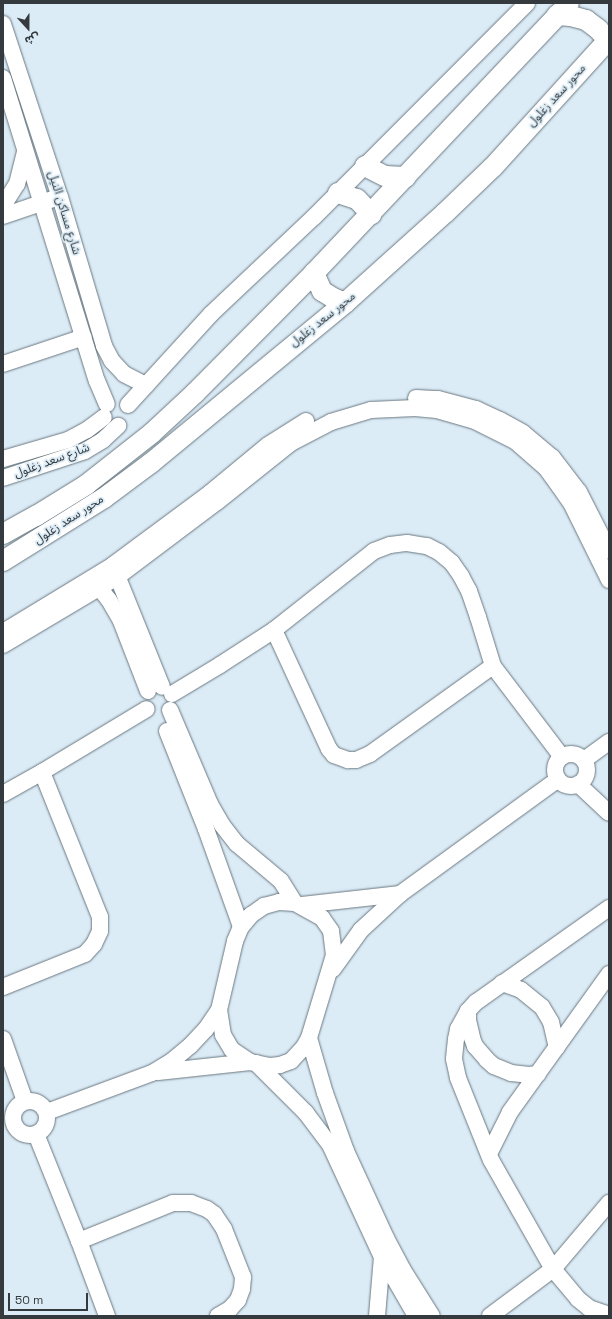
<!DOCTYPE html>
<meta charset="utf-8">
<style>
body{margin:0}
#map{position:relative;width:612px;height:1319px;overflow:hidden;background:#dcecf6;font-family:"Space Grotesk","Noto Sans Arabic",sans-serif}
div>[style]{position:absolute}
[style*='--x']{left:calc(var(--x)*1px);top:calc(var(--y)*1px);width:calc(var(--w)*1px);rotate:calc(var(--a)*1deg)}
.roads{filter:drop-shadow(0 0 1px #697780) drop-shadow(0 0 1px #697780)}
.minor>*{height:16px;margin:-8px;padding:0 8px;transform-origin:8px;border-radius:8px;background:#fff}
.minor>.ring{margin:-8px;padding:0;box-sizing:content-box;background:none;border:16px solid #fff;border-radius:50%}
.major>*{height:20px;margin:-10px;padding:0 10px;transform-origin:10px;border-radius:10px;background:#fff}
span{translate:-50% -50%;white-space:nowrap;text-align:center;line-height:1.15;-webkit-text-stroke:3.5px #dcecf6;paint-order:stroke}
.street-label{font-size:12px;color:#343a3e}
.frame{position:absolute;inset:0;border:4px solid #343a3e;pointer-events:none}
.north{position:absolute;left:8px;top:8px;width:40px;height:40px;-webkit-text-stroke:3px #dcecf6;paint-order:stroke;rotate:159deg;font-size:11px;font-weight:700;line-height:16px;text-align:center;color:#343a3e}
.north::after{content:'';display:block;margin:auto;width:14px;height:18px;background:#343a3e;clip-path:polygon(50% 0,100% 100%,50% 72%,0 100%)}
.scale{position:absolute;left:8px;top:1293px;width:80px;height:18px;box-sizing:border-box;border:2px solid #343a3e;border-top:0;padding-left:5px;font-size:12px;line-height:14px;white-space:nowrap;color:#343a3e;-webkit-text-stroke:3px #dcecf6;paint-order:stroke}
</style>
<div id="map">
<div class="roads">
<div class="minor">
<i style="--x:3;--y:24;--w:182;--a:71.8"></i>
<i style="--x:60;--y:197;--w:155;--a:73.5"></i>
<i style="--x:104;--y:346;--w:17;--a:62"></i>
<i style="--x:112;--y:361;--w:18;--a:47"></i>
<i style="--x:124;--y:374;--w:25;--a:27"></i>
<i style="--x:3;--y:78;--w:317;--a:72.8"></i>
<i style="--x:97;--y:381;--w:25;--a:67"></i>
<i style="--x:3;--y:206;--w:26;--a:-58"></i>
<i style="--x:17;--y:184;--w:33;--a:-76"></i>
<i style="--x:3;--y:216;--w:53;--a:-18.8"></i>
<i style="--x:3;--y:364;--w:85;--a:-18.4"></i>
<i style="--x:416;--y:398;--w:22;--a:3"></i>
<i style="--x:438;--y:399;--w:39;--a:15"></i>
<i style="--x:476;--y:409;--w:26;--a:25"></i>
<i style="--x:500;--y:420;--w:26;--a:29"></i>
<i style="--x:523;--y:433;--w:38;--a:40"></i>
<i style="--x:552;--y:457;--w:44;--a:52.4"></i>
<i style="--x:579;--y:492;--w:66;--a:63"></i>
<i style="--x:128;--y:405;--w:123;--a:-47.6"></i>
<i style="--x:211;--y:314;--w:141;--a:-43.3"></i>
<i style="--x:314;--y:217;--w:302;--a:-45.1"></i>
<i style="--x:3;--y:459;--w:68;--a:-16.3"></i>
<i style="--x:68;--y:440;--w:21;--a:-28"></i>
<i style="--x:87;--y:430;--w:21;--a:-37"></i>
<i style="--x:3;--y:478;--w:86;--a:-18.2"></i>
<i style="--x:85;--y:451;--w:21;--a:-31"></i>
<i style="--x:103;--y:440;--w:21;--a:-43"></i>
<i style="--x:114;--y:568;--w:128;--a:68"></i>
<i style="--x:94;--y:581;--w:24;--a:52"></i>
<i style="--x:109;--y:600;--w:24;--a:60"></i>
<i style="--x:121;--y:621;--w:75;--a:68.9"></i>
<i style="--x:274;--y:630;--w:131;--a:65.2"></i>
<i style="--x:329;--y:749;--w:8;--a:50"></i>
<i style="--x:334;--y:755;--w:15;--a:20"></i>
<i style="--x:348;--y:760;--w:8;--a:0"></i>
<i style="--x:356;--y:760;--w:15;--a:-23"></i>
<i style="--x:370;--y:754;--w:151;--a:-35.6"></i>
<i style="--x:3;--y:632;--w:129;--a:-31.3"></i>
<i style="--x:113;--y:565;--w:121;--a:-36.6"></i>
<i style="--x:210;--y:493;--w:75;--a:-39.6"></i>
<i style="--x:268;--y:445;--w:45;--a:-32.3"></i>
<i style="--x:3;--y:645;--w:133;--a:-30.8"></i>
<i style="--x:117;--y:577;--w:125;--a:-36.9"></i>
<i style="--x:217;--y:502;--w:95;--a:-38.6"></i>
<i style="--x:291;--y:443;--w:45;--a:-27.7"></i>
<i style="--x:331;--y:422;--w:42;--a:-16.7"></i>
<i style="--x:371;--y:410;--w:44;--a:-2.6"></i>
<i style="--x:415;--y:408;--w:22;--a:5"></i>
<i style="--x:437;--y:410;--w:37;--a:16"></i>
<i style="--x:473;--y:420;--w:47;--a:26.6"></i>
<i style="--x:515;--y:441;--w:41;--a:41.1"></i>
<i style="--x:546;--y:468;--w:22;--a:54"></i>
<i style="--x:559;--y:486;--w:21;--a:55"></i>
<i style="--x:571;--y:503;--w:86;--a:63.7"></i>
<i style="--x:172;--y:694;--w:56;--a:-31.1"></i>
<i style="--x:220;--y:665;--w:64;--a:-32.9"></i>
<i style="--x:274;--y:630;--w:127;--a:-38.3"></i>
<i style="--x:374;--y:551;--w:17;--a:-21"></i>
<i style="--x:390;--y:545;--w:17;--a:-7"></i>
<i style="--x:407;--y:543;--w:20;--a:9"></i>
<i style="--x:427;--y:546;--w:13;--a:27"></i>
<i style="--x:439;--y:552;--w:17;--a:40"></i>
<i style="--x:452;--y:563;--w:16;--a:55"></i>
<i style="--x:461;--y:576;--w:17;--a:62"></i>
<i style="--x:469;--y:591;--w:28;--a:71"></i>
<i style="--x:478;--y:617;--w:51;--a:73"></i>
<i style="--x:493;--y:666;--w:114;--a:52.8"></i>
<i style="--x:170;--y:710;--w:102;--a:66.9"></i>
<i style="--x:210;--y:804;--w:24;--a:60"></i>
<i style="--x:222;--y:825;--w:24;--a:52"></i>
<i style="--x:237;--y:844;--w:57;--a:40.1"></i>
<i style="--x:281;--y:881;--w:26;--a:58"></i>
<i style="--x:167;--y:731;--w:105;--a:68.3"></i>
<i style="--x:206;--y:829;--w:104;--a:70.3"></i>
<i class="ring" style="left:555px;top:754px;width:16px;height:16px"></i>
<i style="--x:584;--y:760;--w:31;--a:-36"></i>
<i style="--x:578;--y:784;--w:42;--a:43.1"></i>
<i style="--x:3;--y:794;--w:45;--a:-29.4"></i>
<i style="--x:42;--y:772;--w:122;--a:-31"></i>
<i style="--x:279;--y:902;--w:16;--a:4"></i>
<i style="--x:295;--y:903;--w:31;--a:29"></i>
<i style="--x:322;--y:918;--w:16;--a:55"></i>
<i style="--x:331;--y:931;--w:24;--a:83"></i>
<i style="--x:334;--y:955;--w:87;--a:106.8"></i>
<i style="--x:309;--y:1038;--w:10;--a:119"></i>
<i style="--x:304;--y:1047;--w:19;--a:133"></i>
<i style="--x:291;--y:1061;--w:12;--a:160"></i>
<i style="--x:280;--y:1065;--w:10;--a:174"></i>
<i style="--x:270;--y:1066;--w:20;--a:-169"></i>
<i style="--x:250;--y:1062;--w:22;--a:-146"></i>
<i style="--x:232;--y:1050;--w:17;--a:-121"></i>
<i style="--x:223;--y:1035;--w:25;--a:-99"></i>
<i style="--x:219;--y:1010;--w:71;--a:-76.9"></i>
<i style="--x:235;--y:941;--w:15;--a:-67"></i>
<i style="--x:241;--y:927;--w:16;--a:-50"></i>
<i style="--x:251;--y:915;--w:16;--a:-35"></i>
<i style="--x:264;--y:906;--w:16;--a:-15"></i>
<i style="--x:302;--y:905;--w:99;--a:-6.4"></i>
<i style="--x:609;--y:908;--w:163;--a:144.7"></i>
<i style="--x:476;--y:1002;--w:12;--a:132"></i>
<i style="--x:468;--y:1011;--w:21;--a:119"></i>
<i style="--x:458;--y:1029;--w:10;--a:101"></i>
<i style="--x:456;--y:1039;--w:20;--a:96"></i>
<i style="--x:454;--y:1059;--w:19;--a:78"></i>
<i style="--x:458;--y:1078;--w:88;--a:68.1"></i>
<i style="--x:491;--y:1160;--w:125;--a:60.4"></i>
<i style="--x:553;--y:1269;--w:39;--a:50"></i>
<i style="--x:578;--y:1299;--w:14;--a:39"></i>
<i style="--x:589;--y:1308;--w:21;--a:19"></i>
<i style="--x:333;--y:969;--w:48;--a:-54.3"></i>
<i style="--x:361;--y:930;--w:53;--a:-42.7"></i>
<i style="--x:400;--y:894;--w:195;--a:-36"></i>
<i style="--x:502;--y:983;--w:20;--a:20"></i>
<i style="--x:521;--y:990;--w:27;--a:39"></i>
<i style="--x:542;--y:1007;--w:17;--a:59"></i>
<i style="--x:551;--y:1022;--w:26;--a:77"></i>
<i style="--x:3;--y:987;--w:88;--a:-21.9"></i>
<i style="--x:85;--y:954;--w:13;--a:-48"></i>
<i style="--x:94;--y:944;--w:14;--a:-65"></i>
<i style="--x:100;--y:931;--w:14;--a:-90"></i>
<i style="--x:100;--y:917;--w:156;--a:-111.8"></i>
<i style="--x:468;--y:1011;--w:9;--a:90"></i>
<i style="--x:468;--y:1020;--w:18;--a:77"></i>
<i style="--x:472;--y:1038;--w:9;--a:69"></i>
<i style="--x:475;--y:1046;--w:18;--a:49"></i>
<i style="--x:487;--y:1060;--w:9;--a:41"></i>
<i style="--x:494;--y:1066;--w:18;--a:22"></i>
<i style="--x:511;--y:1073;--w:18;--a:6"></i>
<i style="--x:529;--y:1075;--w:9;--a:-6"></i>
<i style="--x:309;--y:1038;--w:57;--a:73.8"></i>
<i style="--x:325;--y:1093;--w:62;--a:70.1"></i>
<i style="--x:346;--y:1151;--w:96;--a:65.3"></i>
<i style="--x:386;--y:1238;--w:36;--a:62"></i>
<i style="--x:403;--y:1270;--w:54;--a:57.8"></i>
<i style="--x:3;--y:1039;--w:66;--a:70.5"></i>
<i style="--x:256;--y:1063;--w:71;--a:45"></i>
<i style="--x:306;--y:1113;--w:40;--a:53"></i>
<i style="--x:330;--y:1145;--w:123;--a:65.1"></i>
<i style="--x:382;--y:1257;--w:68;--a:60"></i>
<i style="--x:158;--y:1072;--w:93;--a:-6.2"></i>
<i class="ring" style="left:13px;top:1101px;width:18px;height:18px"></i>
<i style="--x:47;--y:1112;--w:112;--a:-20.4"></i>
<i style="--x:152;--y:1073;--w:23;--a:-31"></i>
<i style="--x:172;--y:1061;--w:23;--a:-40"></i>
<i style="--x:190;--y:1046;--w:23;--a:-47"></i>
<i style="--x:206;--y:1029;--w:23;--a:-56"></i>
<i style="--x:36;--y:1134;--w:115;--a:68.1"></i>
<i style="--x:79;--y:1241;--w:80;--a:69.5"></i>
<i style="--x:489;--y:1154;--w:47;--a:-63.4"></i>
<i style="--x:510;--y:1112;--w:170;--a:-54.3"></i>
<i style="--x:79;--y:1241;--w:101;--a:-22"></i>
<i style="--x:173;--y:1203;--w:18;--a:0"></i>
<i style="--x:191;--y:1203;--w:17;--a:21"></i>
<i style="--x:207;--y:1209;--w:9;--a:36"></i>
<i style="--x:214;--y:1214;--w:18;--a:56"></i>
<i style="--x:224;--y:1229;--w:52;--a:68.4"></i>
<i style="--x:243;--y:1277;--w:12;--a:95"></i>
<i style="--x:242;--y:1289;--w:12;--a:110"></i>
<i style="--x:238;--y:1300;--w:12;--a:132"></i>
<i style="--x:230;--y:1309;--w:14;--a:150"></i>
<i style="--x:377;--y:1316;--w:59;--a:-85.2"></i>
<i style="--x:490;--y:1316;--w:79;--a:-36.7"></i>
<i style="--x:553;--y:1269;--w:87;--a:-49.7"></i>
</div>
<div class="major">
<i style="--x:557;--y:15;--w:14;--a:4"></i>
<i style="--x:571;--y:16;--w:16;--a:15"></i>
<i style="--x:586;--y:20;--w:15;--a:37"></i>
<i style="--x:598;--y:29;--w:15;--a:48"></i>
<i style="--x:365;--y:166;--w:22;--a:27"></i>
<i style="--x:385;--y:176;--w:21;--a:3"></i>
<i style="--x:338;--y:193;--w:20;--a:18"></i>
<i style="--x:357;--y:199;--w:21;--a:47"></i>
<i style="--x:314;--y:273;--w:20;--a:66"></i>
<i style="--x:322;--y:291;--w:13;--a:32"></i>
<i style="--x:333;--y:298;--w:13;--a:23"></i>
<i style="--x:3;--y:534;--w:38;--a:-29"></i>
<i style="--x:36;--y:516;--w:59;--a:-31.8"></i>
<i style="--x:86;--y:485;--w:84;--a:-38.2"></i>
<i style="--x:152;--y:433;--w:59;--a:-42.9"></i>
<i style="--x:195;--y:393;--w:169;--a:-45.2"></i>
<i style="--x:314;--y:273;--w:371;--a:-46.6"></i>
<i style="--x:3;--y:561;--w:119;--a:-32"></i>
<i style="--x:104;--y:498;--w:59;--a:-36.7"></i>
<i style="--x:151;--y:463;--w:251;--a:-39.5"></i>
<i style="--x:345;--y:303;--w:135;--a:-42"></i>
<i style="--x:445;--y:213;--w:66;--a:-43.8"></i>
<i style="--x:493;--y:167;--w:173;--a:-47.8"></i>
</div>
</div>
<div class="street-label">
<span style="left:557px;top:96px;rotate:-48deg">محور سعد زغلول</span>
<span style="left:64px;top:213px;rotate:73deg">شارع مساكن النيل</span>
<span style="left:323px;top:320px;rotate:-39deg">محور سعد زغلول</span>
<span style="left:52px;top:461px;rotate:-20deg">شارع سعد زغلول</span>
<span style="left:69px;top:520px;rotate:-33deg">محور سعد زغلول</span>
</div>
<div class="frame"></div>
<div class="north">ش</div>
<div class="scale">50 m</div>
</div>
